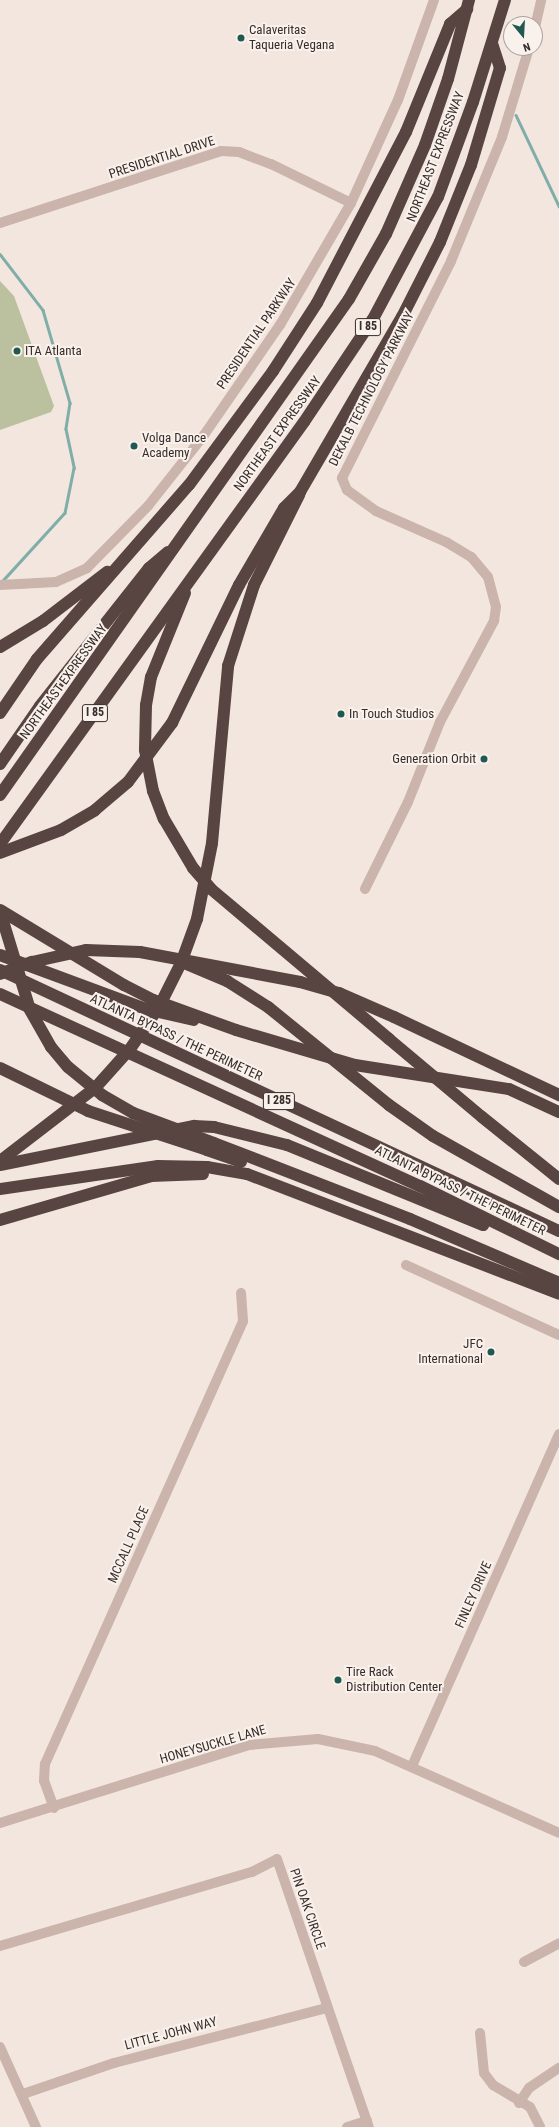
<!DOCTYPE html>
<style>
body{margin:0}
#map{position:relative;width:559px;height:2127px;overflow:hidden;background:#f2e6df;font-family:"Roboto Condensed",sans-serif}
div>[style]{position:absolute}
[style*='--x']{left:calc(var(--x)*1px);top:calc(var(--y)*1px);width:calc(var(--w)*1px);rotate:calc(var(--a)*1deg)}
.green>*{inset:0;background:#bbc19f}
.stream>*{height:2.5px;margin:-1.25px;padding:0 1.25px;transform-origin:1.25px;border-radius:1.25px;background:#7faea8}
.minor>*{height:10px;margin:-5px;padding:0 5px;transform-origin:5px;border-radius:5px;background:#cab4ab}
.highway>*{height:12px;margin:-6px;padding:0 6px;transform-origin:6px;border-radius:6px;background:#584541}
.highway-bridge>*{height:12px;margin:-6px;padding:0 6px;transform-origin:6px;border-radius:6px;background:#584541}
.dots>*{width:11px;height:11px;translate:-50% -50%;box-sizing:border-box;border:2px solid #f9f1eb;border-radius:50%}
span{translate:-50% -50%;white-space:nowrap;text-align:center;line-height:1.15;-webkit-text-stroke:4px #f9f1eb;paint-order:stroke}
.shield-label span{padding:1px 3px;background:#f9f1eb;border:1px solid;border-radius:3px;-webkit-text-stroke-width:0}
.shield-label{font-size:12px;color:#382c2a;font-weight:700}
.poi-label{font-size:13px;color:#382c2a}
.left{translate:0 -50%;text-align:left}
.right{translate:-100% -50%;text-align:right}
.street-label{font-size:13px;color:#382c2a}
.north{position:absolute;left:503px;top:16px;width:40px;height:40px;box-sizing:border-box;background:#f9f1eb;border:1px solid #aca29e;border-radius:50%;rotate:162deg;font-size:11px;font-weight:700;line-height:16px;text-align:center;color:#382c2a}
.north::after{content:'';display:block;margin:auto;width:14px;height:18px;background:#215852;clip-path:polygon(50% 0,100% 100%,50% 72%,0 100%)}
</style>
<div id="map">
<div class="green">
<i style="clip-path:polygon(0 281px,14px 296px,54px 406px,51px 412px,0 430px)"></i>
</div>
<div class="stream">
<i style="--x:516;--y:115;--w:101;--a:64.7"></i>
<i style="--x:0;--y:254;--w:71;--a:52.5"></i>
<i style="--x:43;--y:310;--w:97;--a:73.8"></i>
<i style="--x:70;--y:403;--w:26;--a:99"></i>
<i style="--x:66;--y:429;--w:40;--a:78"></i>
<i style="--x:74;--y:468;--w:46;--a:101.3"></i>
<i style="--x:65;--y:513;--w:93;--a:132.4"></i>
</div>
<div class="minor">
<i style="--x:535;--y:27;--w:28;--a:-77"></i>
<i style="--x:0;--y:223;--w:232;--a:-18"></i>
<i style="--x:221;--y:151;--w:18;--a:3"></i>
<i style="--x:239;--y:152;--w:34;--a:21"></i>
<i style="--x:271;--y:164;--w:89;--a:26"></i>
<i style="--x:0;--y:585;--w:56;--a:-3.1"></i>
<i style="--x:56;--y:582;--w:34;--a:-24"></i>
<i style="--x:87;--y:568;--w:87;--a:-45.5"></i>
<i style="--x:148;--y:506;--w:90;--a:-51.7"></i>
<i style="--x:204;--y:435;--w:134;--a:-55.4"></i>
<i style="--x:280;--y:325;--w:141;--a:-59.8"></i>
<i style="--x:351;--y:203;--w:113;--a:-65.5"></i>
<i style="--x:398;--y:100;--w:106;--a:-70.2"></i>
<i style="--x:365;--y:889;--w:97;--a:-63.7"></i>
<i style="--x:408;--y:802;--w:86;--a:-68.2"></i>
<i style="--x:440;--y:722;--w:115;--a:-61.9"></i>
<i style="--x:494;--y:621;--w:14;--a:-82"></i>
<i style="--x:496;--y:607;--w:31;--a:-105"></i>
<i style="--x:488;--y:577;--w:26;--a:-130"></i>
<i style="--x:471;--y:557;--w:29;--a:-149"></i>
<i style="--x:446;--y:542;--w:77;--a:-156.1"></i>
<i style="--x:376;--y:511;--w:36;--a:-144"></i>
<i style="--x:347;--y:490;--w:13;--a:-113"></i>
<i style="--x:342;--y:478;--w:243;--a:-63.3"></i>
<i style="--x:451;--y:261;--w:134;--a:-67.6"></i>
<i style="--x:502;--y:137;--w:93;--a:-73.1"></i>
<i style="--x:406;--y:1265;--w:168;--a:24.6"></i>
<i style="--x:412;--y:1766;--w:363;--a:-66.1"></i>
<i style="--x:54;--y:1808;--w:29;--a:-110"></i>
<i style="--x:44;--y:1781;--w:17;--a:-87"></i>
<i style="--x:45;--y:1764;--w:485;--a:-65.9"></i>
<i style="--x:243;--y:1321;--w:28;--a:-94"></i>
<i style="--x:0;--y:1823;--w:261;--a:-17.4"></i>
<i style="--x:249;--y:1745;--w:69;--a:-5"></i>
<i style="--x:318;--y:1739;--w:58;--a:11.9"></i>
<i style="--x:375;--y:1751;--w:201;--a:24"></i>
<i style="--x:0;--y:1946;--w:263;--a:-16.4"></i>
<i style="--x:252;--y:1872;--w:28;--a:-27"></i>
<i style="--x:277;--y:1859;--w:283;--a:71.1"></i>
<i style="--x:524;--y:1962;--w:40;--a:-28"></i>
<i style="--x:480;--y:2033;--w:40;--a:84.3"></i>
<i style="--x:484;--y:2073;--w:15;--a:53"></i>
<i style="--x:493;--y:2085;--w:43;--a:30.7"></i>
<i style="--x:530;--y:2107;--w:22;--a:63"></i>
<i style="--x:0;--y:2047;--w:88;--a:65.8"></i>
<i style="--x:23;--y:2094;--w:96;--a:-18.8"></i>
<i style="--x:114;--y:2063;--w:220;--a:-14.5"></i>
<i style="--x:519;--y:2103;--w:18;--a:-56"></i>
<i style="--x:529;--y:2088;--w:36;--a:-34"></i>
<i style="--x:347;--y:2127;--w:21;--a:-17"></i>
</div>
<div class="highway">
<i style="--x:185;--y:593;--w:91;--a:112"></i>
<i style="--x:151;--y:677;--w:28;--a:100"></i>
<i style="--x:146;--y:705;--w:45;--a:91.3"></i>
<i style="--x:145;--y:750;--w:42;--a:79"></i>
<i style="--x:153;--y:791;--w:30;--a:69"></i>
<i style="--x:164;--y:819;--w:57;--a:59.4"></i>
<i style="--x:193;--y:868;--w:28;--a:49"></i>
<i style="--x:211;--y:889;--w:233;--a:40.1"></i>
<i style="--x:0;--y:647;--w:50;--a:-31.2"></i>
<i style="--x:43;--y:621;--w:81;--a:-37.4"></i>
<i style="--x:0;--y:713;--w:65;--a:-55.6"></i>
<i style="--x:37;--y:659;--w:231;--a:-48.9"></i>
<i style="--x:189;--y:485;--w:142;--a:-53.6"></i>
<i style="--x:273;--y:371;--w:81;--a:-57.1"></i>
<i style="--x:317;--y:303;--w:193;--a:-62.5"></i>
<i style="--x:406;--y:132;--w:117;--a:-67.8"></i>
<i style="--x:450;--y:24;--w:23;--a:-41"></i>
<i style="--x:172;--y:723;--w:153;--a:-64.1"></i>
<i style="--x:239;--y:585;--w:89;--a:-59.7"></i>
<i style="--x:284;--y:508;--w:23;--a:-45"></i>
<i style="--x:300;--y:492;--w:203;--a:-59.8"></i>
<i style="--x:402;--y:317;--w:84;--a:-63.1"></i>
<i style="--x:440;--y:242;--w:83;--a:-68.1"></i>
<i style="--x:471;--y:165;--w:101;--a:-73.4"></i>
<i style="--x:500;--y:68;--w:25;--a:-108"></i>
<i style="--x:0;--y:764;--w:70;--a:-55.4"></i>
<i style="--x:40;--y:706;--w:176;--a:-51.7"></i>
<i style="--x:149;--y:568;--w:25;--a:-40"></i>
<i style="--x:0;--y:795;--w:606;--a:-54.87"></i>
<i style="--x:349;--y:299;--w:75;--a:-60.4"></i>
<i style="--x:386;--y:234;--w:97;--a:-66.3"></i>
<i style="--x:425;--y:145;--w:70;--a:-70.8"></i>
<i style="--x:448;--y:79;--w:82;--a:-75.1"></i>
<i style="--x:212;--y:843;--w:178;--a:-84.8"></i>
<i style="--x:228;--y:666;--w:85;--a:-72.2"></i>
<i style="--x:254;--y:585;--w:101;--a:-63.4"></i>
<i style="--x:0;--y:844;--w:520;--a:-54.23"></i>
<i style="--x:304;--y:422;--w:124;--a:-56.2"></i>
<i style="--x:373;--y:319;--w:138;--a:-62"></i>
<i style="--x:438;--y:197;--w:101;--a:-69.8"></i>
<i style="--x:473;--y:102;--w:107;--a:-72.6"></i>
<i style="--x:0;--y:910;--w:145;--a:31.2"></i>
<i style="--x:124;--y:985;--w:33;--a:27"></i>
<i style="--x:153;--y:1000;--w:88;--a:19.9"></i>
<i style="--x:236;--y:1030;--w:124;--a:16.4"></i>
<i style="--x:355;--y:1065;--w:156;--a:8.9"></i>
<i style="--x:509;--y:1089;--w:55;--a:24.7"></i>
<i style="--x:0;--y:955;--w:156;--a:20.3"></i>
<i style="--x:146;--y:1009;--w:49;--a:12.9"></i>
<i style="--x:0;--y:970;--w:617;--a:25.03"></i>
<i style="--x:0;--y:994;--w:462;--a:24.6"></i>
<i style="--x:420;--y:1186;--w:155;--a:26.1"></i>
<i style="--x:394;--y:1017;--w:183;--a:25.3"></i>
<i style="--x:389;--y:1105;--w:54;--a:35.2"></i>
<i style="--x:433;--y:1136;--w:145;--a:29.4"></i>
<i style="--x:482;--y:1117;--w:99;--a:38.8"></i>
<i style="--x:214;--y:1143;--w:210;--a:21.2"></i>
<i style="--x:410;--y:1219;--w:162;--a:23.2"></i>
<i style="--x:207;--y:1150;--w:36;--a:19"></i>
<i style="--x:0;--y:1165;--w:198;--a:-11.4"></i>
<i style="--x:194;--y:1126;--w:20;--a:3"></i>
<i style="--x:214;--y:1127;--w:75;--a:13.9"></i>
<i style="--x:287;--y:1145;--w:212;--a:22.2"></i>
<i style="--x:0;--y:1189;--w:160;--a:-8.3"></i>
<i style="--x:158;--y:1166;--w:49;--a:1.2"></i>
<i style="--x:207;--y:1167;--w:41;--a:9.9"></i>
<i style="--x:247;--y:1174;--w:334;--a:21"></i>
<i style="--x:0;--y:1220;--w:157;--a:-16.2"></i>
<i style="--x:151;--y:1176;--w:52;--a:-2.2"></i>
</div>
<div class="highway-bridge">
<i style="--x:0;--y:853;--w:65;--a:-20.7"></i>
<i style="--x:61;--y:830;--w:39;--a:-30"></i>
<i style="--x:95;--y:810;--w:43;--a:-40.3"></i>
<i style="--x:128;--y:782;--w:74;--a:-53.3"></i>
<i style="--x:0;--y:911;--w:103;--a:73.1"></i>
<i style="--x:30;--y:1010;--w:43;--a:60.4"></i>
<i style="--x:51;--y:1047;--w:26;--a:50"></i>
<i style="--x:68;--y:1067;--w:44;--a:39.5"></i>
<i style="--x:102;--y:1095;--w:36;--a:30"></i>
<i style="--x:133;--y:1113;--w:86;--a:20.3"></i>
<i style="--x:184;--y:963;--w:47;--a:22.7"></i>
<i style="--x:227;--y:981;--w:49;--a:32.4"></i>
<i style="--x:268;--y:1007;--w:156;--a:39"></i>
<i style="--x:0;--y:974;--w:34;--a:-21"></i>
<i style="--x:32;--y:962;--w:55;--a:-12.5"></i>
<i style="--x:86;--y:950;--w:54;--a:2.1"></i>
<i style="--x:140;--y:952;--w:163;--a:10.6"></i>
<i style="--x:300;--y:982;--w:41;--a:15.8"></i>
<i style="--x:339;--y:993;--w:60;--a:23.6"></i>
<i style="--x:389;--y:1039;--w:121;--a:40"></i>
<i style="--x:0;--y:1068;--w:98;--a:26"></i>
<i style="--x:88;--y:1111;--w:125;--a:18.1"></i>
<i style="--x:0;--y:1161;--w:121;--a:-37.6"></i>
<i style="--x:96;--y:1087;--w:51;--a:-48.2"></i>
<i style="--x:130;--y:1049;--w:51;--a:-55.4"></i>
<i style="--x:159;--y:1007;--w:49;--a:-63.4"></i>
<i style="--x:181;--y:963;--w:47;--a:-70"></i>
<i style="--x:197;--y:919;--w:77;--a:-78.8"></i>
</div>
<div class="dots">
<i style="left:241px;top:38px;background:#215852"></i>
<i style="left:17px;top:351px;background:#215852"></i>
<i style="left:134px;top:446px;background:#215852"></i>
<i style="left:341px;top:714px;background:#215852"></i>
<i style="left:484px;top:759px;background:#215852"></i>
<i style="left:491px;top:1352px;background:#215852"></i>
<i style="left:338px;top:1680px;background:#215852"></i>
</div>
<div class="shield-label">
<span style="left:368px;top:327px">I 85</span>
<span style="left:95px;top:713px">I 85</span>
<span style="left:279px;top:1101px">I 285</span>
</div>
<div class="poi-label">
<span class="left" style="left:249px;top:38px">Calaveritas<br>Taqueria Vegana</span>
<span class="left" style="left:25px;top:351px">ITA Atlanta</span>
<span class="left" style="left:142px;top:446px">Volga Dance<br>Academy</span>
<span class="left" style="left:349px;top:714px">In Touch Studios</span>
<span class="right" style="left:476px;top:759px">Generation Orbit</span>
<span class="right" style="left:483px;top:1352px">JFC<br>International</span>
<span class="left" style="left:346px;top:1680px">Tire Rack<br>Distribution Center</span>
</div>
<div class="street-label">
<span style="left:436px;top:157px;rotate:-69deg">NORTHEAST EXPRESSWAY</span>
<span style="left:162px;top:158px;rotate:-18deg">PRESIDENTIAL DRIVE</span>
<span style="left:257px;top:334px;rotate:-56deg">PRESIDENTIAL PARKWAY</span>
<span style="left:372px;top:389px;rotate:-63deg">DEKALB TECHNOLOGY PARKWAY</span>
<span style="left:278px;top:434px;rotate:-54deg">NORTHEAST EXPRESSWAY</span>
<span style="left:64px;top:682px;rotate:-54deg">NORTHEAST EXPRESSWAY</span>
<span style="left:176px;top:1038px;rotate:25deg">ATLANTA BYPASS / THE PERIMETER</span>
<span style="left:460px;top:1191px;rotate:26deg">ATLANTA BYPASS / THE PERIMETER</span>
<span style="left:129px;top:1545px;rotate:-66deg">MCCALL PLACE</span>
<span style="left:474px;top:1595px;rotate:-66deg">FINLEY DRIVE</span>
<span style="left:213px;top:1745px;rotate:-16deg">HONEYSUCKLE LANE</span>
<span style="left:307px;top:1909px;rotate:71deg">PIN OAK CIRCLE</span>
<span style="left:171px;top:2034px;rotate:-15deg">LITTLE JOHN WAY</span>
</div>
<div class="north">N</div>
</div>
